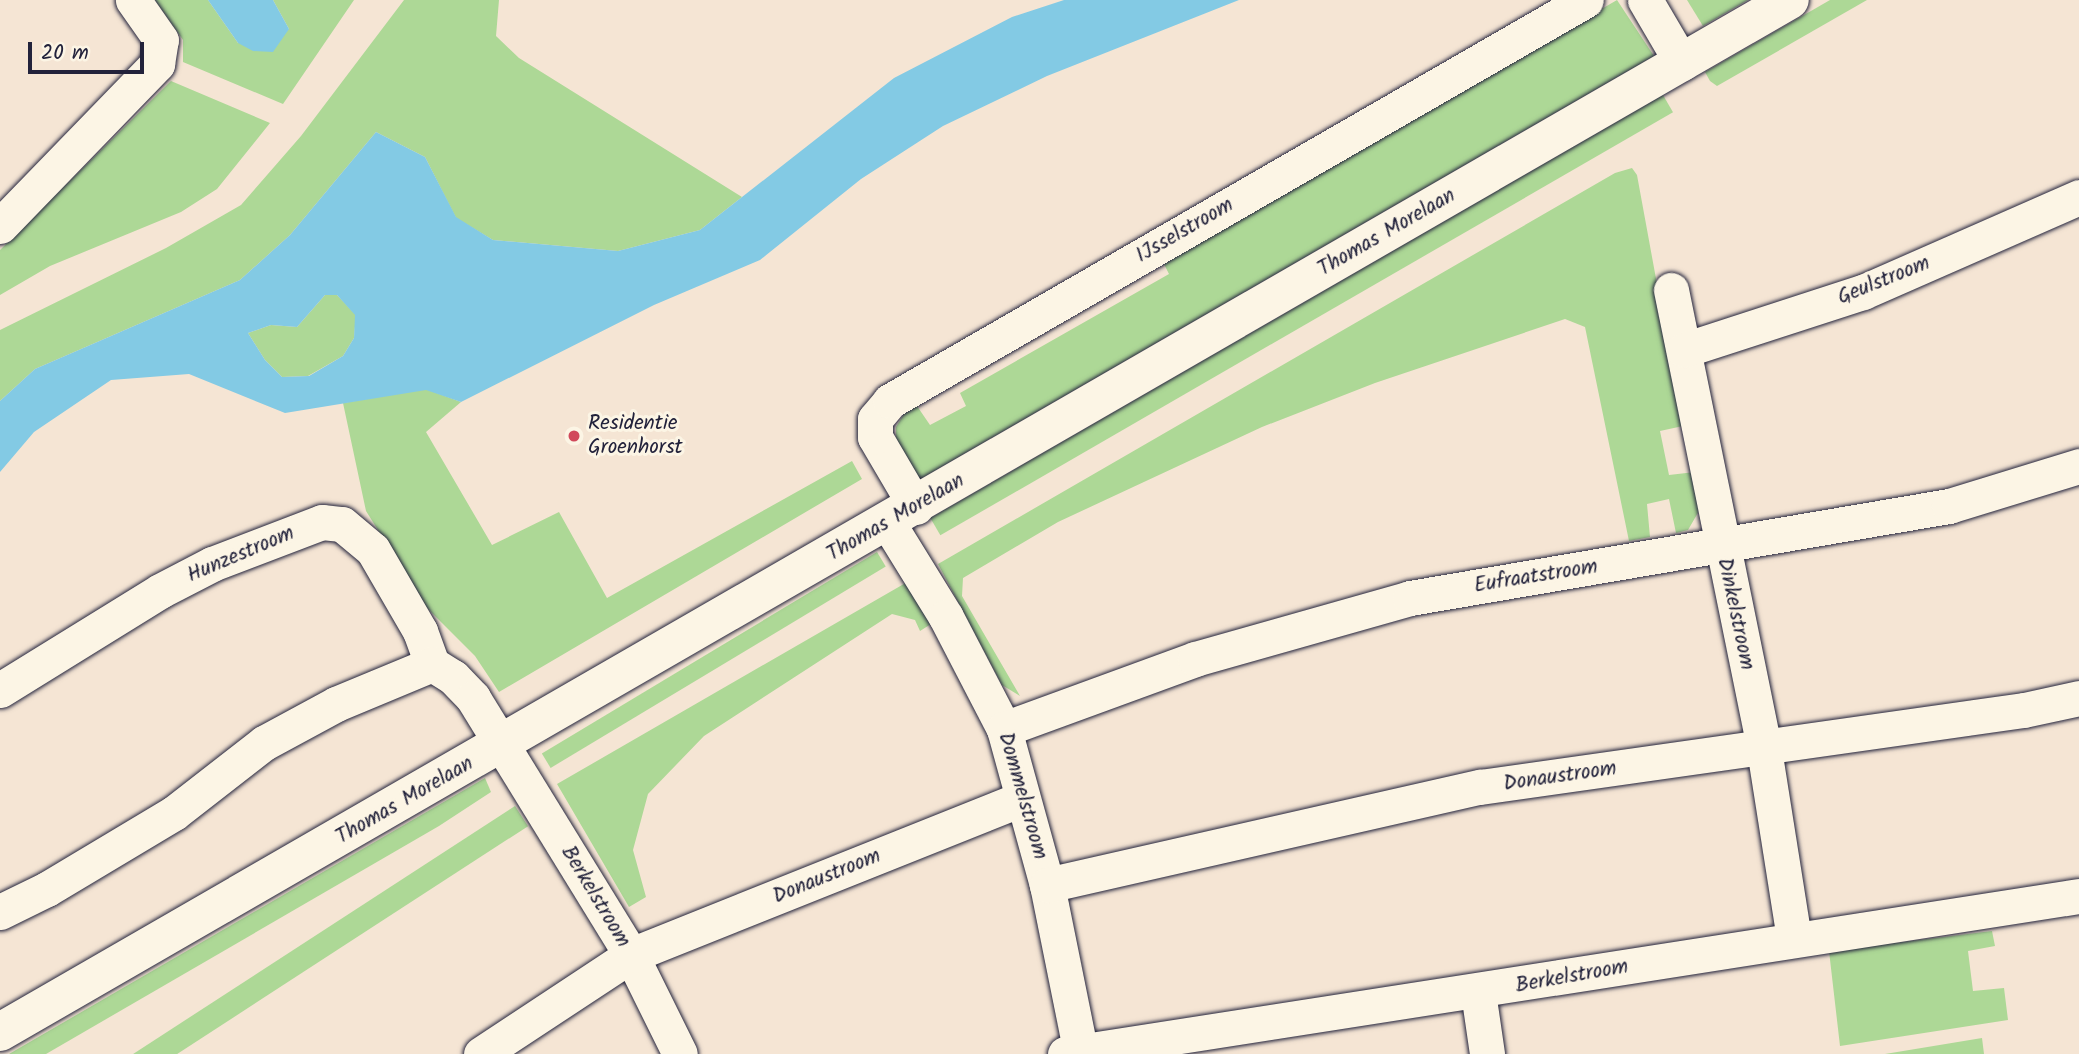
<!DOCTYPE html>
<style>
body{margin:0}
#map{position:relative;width:2079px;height:1054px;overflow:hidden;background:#f5e5d4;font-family:Kalam,sans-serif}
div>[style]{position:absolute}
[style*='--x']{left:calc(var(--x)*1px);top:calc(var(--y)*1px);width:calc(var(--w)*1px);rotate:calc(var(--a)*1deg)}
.green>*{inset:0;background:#add896;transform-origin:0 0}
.water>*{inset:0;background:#83cae4}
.roads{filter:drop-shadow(0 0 2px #22223b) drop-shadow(0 0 2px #22223b)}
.minor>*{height:35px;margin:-17.5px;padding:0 17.5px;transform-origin:17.5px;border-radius:17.5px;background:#fcf5e5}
.tertiary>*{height:38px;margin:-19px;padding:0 19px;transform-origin:19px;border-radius:19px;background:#fcf5e5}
.dots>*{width:19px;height:19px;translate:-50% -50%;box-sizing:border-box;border:4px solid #fcf5e5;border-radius:50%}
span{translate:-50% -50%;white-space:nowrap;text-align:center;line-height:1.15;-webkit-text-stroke:6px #fcf5e5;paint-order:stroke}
.street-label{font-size:21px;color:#22223b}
.poi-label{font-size:21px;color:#22223b}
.left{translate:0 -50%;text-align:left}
.scale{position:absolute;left:28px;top:42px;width:116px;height:32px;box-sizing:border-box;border:4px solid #22223b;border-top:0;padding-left:9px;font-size:21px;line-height:24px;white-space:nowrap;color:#22223b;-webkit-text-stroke:5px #fcf5e5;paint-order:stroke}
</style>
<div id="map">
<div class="green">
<i style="clip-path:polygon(155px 0,208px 0,238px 43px,289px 29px,273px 0,354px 0,283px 104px,183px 62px,183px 40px)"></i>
<i style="clip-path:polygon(404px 0,499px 0,496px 36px,519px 58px,742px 197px,700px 230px,618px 251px,493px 240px,456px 218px,425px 157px,376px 132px,290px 235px,240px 280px,35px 369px,0 401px,0 330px,166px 248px,241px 205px,301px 136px)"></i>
<i style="clip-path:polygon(1617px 0,1654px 56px,917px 481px,896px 445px,896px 427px,904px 414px,917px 406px,930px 425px,966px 406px,960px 393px,1169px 274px,1164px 264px)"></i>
<i style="clip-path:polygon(1687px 0,1748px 0,1703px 26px)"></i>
<i style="clip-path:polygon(1830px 0,1867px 0,1717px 86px,1710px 81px,1705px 72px)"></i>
<i style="clip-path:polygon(171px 81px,270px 123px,217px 189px,181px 212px,50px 266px,0 295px,0 250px)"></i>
<i style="left:1663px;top:95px;width:20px;height:846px;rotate:60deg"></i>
<i style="clip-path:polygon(1632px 168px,1637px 175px,1683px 426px,1660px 431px,1669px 475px,1695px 472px,1699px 511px,1688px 530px,1676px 533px,1669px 499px,1647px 504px,1650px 537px,1629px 541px,1585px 327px,1565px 319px,1375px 383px,1262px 427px,1058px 522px,963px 578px,962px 596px,1020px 696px,1002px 685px,938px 564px,1615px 173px)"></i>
<i style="clip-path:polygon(325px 295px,337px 295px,356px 315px,354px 338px,343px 356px,308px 376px,282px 377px,265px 360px,248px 333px,271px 325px,297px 327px)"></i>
<i style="clip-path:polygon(426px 389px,461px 402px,426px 432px,492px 545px,559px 512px,607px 598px,852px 461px,862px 479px,499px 692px,475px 656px,427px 608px,366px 511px,343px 403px)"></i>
<i style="left:877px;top:552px;width:17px;height:391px;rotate:59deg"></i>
<i style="clip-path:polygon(909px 581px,931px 624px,920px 631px,915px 620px,892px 614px,704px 736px,648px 794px,633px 850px,646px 897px,629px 907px,557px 784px)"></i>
<i style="clip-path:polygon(485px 778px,491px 792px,439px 826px,46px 1054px,9px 1054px)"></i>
<i style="left:515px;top:806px;width:24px;height:496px;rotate:57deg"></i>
<i style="clip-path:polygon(1992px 931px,1995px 946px,1968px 951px,1973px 991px,2004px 988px,2008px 1020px,1840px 1046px,1829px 951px)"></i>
<i style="clip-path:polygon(1982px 1038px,1984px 1054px,1885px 1054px)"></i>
</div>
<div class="water">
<i style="clip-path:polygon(208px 0,273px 0,289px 29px,273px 52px,253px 51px,238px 43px)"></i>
<i style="clip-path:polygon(evenodd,1064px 0,1239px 0,1047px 76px,943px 126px,861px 179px,760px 260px,654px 305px,461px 402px,426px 390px,285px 413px,189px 374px,111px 380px,34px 432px,0 472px,0 401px,35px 369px,240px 280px,290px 235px,376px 132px,425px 157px,456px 217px,493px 240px,618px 251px,700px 230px,894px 78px,1012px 17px,1064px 0,325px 295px,337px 295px,355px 315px,354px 338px,343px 356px,309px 376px,282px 377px,265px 360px,248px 333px,271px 325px,297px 327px,325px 295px)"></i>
</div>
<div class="roads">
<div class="minor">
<i style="--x:1645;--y:0;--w:73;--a:59.6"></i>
<i style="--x:0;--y:226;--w:226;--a:-45.9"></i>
<i style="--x:157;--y:64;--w:24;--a:-81"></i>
<i style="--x:161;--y:40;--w:49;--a:-125"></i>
<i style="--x:1671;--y:290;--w:468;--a:78.5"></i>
<i style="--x:1764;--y:749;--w:192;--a:81"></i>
<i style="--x:1684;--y:350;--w:188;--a:-18"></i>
<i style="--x:1863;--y:292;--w:236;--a:-23.7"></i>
<i style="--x:916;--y:507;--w:81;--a:-120.4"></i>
<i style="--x:875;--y:437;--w:18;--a:-90"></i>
<i style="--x:875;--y:419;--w:23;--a:-50"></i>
<i style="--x:890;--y:401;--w:803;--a:-29.95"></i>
<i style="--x:888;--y:523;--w:110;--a:58.3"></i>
<i style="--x:946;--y:617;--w:126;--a:62.6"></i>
<i style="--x:1004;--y:729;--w:162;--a:74.6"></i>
<i style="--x:1047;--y:885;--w:172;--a:78.6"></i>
<i style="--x:0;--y:690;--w:188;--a:-31.7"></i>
<i style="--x:160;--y:591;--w:59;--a:-27.4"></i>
<i style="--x:212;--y:564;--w:118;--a:-20.9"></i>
<i style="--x:322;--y:522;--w:20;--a:6"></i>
<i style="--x:342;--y:524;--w:40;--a:40"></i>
<i style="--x:373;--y:550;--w:94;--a:59.9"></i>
<i style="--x:420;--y:631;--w:35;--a:70"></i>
<i style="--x:1004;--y:729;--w:203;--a:-20.1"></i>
<i style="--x:1195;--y:659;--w:223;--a:-15.8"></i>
<i style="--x:1410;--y:598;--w:547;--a:-9.69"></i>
<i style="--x:1949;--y:506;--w:136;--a:-17.1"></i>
<i style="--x:1047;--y:885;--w:444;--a:-12.8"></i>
<i style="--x:1480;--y:787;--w:549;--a:-8.06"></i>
<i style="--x:2024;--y:710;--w:56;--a:-12.3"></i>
<i style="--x:0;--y:912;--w:52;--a:-26.1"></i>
<i style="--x:47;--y:889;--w:148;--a:-30.9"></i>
<i style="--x:174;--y:813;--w:114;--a:-37.9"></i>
<i style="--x:264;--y:743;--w:82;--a:-28.4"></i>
<i style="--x:336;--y:704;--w:104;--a:-22.6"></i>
<i style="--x:432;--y:664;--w:25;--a:32"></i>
<i style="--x:453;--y:677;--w:29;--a:46"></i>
<i style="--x:473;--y:698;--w:302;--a:58.4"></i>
<i style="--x:631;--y:955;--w:110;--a:63.7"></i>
<i style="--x:1478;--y:992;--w:63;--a:81.7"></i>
<i style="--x:481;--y:1054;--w:180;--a:-33.4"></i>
<i style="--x:631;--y:955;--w:421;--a:-21.8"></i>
<i style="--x:1065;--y:1054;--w:1026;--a:-8.86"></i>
</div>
<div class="tertiary">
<i style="--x:0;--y:1032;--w:2066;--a:-29.97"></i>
</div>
</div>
<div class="dots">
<i style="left:574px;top:436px;background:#d1495b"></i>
</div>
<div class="street-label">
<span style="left:1185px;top:231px;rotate:-30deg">IJsselstroom</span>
<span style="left:1387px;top:233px;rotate:-30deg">Thomas Morelaan</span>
<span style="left:1884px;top:281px;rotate:-22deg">Geulstroom</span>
<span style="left:896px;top:518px;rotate:-30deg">Thomas Morelaan</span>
<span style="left:241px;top:555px;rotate:-23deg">Hunzestroom</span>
<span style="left:1536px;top:577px;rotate:-9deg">Eufraatstroom</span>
<span style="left:1735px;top:614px;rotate:78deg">Dinkelstroom</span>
<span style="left:1560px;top:777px;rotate:-8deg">Donaustroom</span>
<span style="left:1022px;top:796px;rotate:74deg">Dommelstroom</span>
<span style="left:405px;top:801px;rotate:-30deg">Thomas Morelaan</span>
<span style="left:827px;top:877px;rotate:-22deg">Donaustroom</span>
<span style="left:595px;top:897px;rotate:59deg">Berkelstroom</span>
<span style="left:1572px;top:977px;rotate:-10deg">Berkelstroom</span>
</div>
<div class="poi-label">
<span class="left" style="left:588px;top:436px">Residentie<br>Groenhorst</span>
</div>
<div class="scale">20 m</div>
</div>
